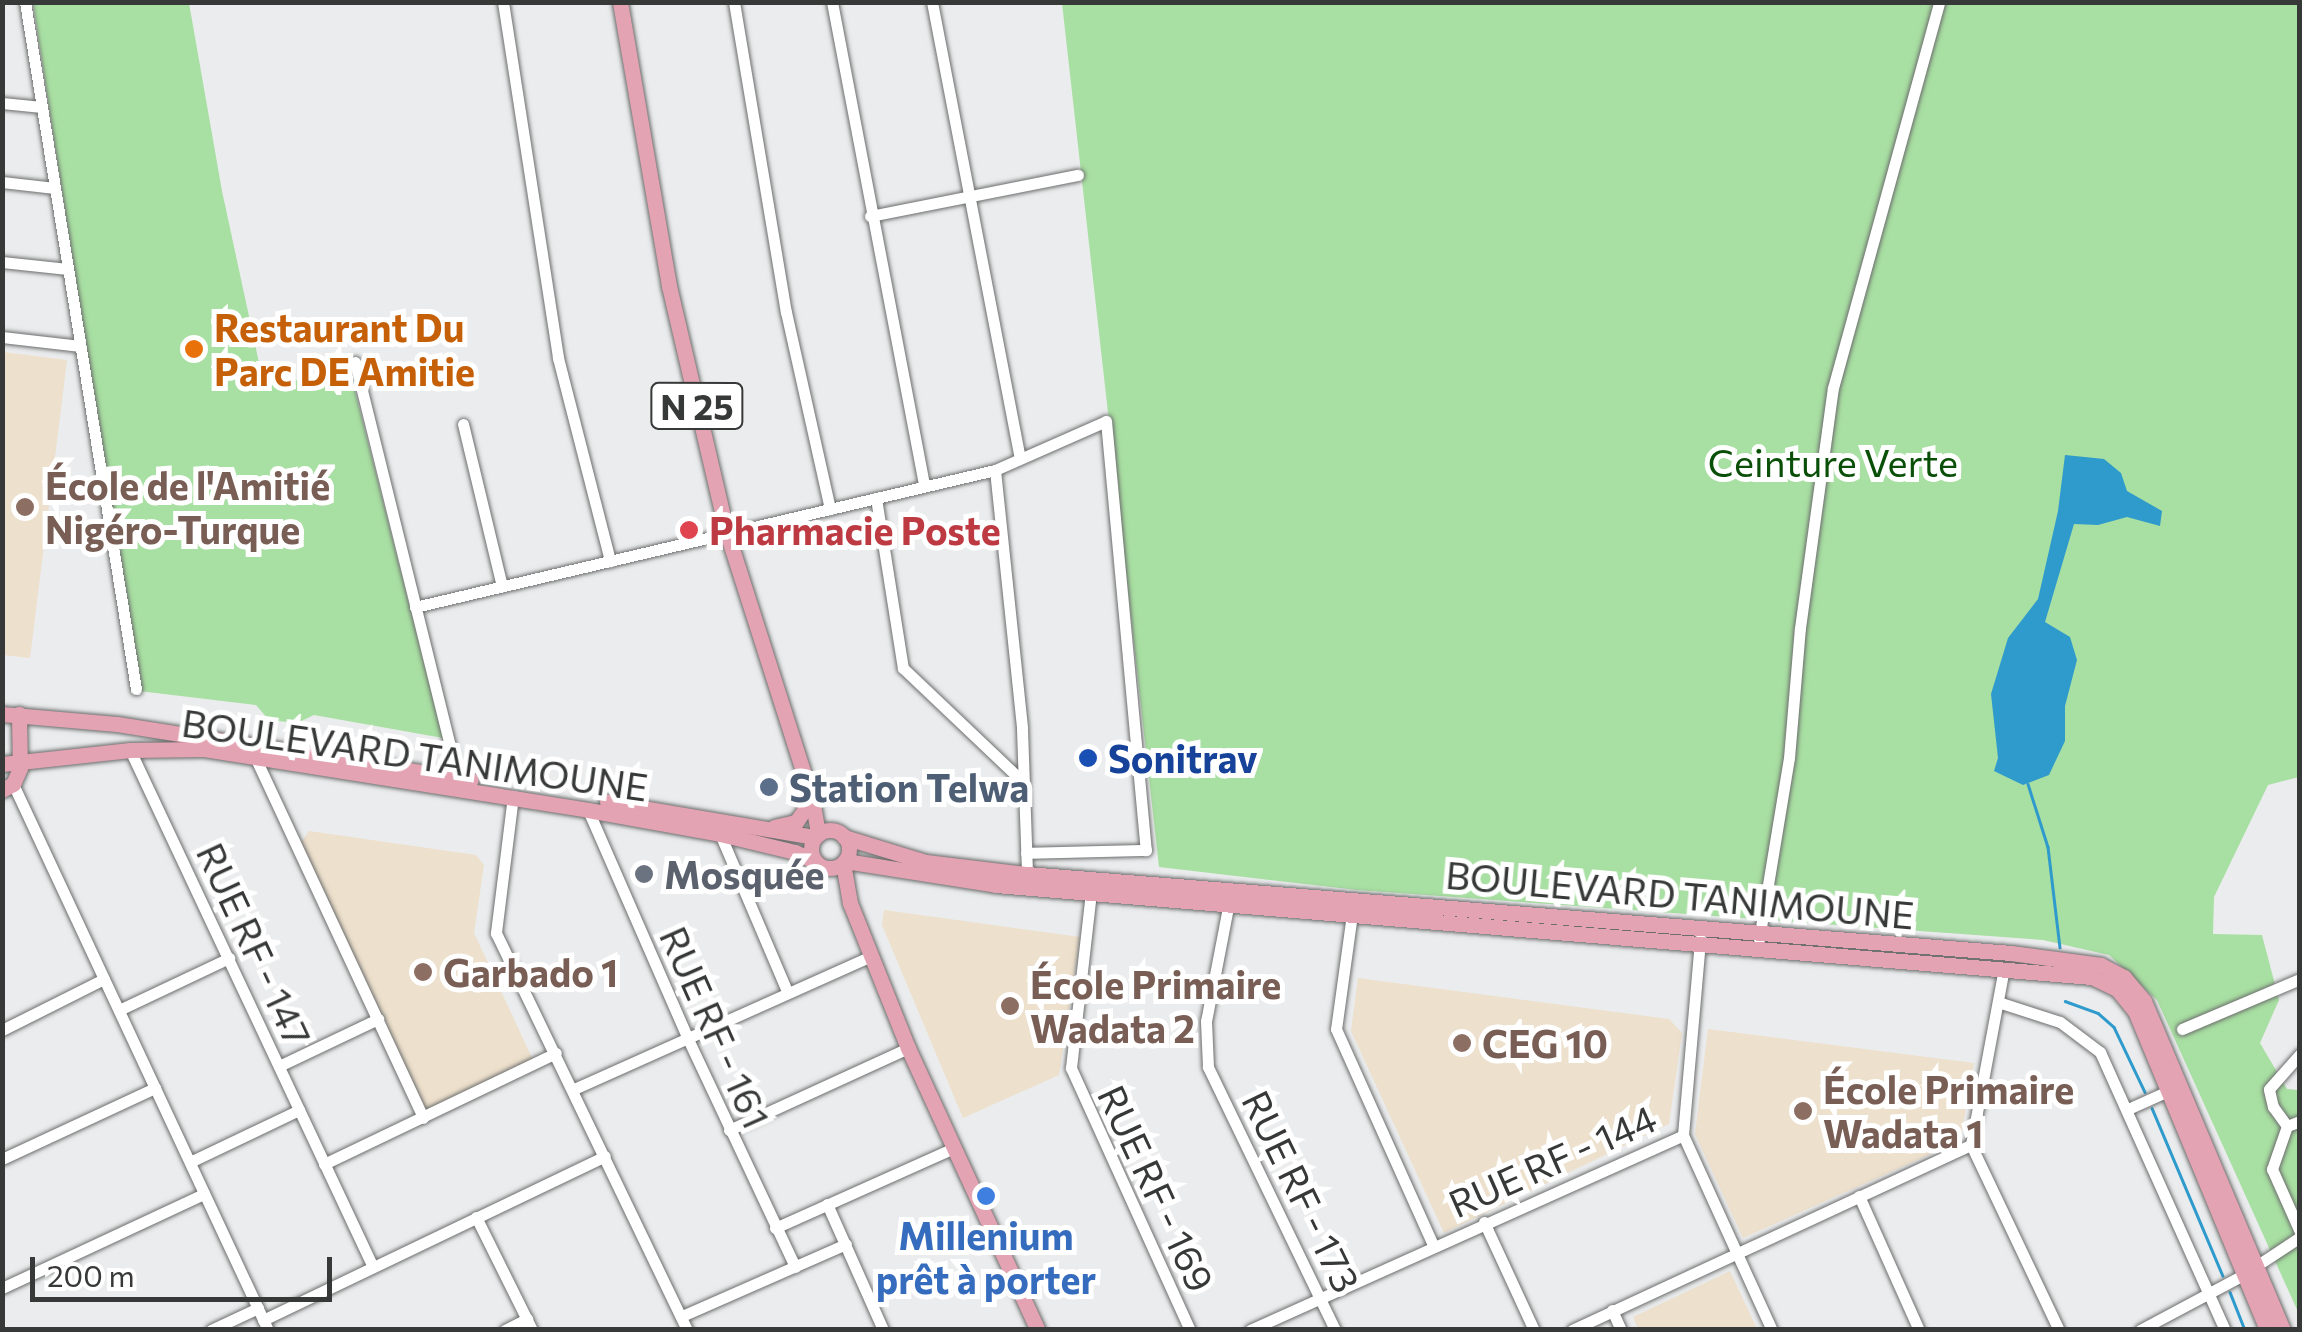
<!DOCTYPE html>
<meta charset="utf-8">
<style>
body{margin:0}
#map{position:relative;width:2302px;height:1332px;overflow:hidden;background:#ebeced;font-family:Commissioner,sans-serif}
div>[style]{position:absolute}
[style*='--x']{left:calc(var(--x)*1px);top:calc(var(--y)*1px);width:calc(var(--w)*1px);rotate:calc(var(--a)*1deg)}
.education>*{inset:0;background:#ede0cc}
.green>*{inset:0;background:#a8dfa2}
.water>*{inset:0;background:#2f9acc}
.stream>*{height:2.5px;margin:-1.25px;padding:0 1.25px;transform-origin:1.25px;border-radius:1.25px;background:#2f9acc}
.roads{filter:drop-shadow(0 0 2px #6c6d6d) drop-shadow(0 0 2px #6c6d6d)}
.minor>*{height:11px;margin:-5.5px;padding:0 5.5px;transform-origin:5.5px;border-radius:5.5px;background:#fff}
.major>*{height:15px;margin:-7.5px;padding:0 7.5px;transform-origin:7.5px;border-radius:7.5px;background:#e3a3b2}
.major>.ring{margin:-7.5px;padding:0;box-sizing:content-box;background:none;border:15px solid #e3a3b2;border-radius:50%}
.dots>*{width:28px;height:28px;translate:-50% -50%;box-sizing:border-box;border:5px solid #fff;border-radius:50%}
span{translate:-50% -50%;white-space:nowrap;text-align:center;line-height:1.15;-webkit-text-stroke:10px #fff;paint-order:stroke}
.shield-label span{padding:2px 8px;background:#fff;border:2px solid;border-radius:8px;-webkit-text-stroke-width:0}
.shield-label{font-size:35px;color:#373838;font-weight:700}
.food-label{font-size:38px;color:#c56008;font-weight:700}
.left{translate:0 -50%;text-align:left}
.park-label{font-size:38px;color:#094f07}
.education-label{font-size:38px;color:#785e54;font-weight:700}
.health-label{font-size:38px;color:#be3a42;font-weight:700}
.street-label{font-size:38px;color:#373838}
.transit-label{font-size:38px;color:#164399;font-weight:700}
.service-label{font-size:38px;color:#4e5e75;font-weight:700}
.worship-label{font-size:38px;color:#5b616d;font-weight:700}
.shop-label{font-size:38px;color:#366cbe;font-weight:700}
.frame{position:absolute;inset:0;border:5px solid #373838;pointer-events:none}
.scale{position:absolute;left:30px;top:1257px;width:302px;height:45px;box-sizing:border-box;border:5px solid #373838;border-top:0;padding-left:12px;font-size:30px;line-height:35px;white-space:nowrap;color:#373838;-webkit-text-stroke:8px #fff;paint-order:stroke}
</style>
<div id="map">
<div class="education">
<i style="clip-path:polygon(3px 352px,67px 360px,30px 658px,3px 655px)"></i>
<i style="clip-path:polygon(309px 831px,476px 855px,484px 865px,474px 933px,533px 1060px,424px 1112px,300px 844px)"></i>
<i style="clip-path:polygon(884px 910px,1080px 937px,1059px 1075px,963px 1118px,882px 925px)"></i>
<i style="clip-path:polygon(1358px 978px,1669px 1019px,1682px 1033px,1669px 1124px,1444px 1233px,1351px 1031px)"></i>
<i style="clip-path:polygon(1708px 1029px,1974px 1063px,1960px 1141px,1743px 1238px,1695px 1134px)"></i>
<i style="clip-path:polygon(1730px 1271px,1757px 1329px,1638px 1329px,1633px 1317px)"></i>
</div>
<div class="green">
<i style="clip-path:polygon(33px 3px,189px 3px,222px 191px,264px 386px,350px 371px,443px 738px,314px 715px,297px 723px,269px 720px,256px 705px,139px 691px)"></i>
<i style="clip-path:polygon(1062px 3px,2299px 3px,2299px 777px,2268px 785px,2214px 897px,2213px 934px,2262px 935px,2279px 1000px,2260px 1043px,2287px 1089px,2299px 1090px,2299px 1314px,2157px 1000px,2109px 955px,2043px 940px,1357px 890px,1159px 867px)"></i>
</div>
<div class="water">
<i style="clip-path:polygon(2065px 455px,2104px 459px,2121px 473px,2127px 491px,2162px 511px,2160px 526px,2127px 517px,2098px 525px,2074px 524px,2045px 622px,2070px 637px,2077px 660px,2065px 706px,2065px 741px,2049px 775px,2023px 785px,1994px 771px,1998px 758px,1991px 694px,2008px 638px,2038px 599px,2058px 511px)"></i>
</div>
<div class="stream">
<i style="--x:2028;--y:784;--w:66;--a:72.4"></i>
<i style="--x:2048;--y:847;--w:101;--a:83.2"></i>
<i style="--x:2065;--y:1001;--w:35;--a:20"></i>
<i style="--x:2098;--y:1013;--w:21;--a:41"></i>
<i style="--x:2114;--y:1027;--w:72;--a:64.5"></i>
<i style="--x:2152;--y:1108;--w:182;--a:67.1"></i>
<i style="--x:2230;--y:1292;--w:41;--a:68.5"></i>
</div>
<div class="roads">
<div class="minor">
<i style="--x:25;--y:2;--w:696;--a:80.82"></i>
<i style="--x:503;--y:2;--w:360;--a:81.2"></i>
<i style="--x:558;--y:358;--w:210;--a:75.6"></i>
<i style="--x:734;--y:2;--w:314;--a:80.5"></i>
<i style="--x:786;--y:312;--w:202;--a:77.4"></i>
<i style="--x:832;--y:2;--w:493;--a:79.2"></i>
<i style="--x:932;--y:2;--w:463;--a:79.1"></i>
<i style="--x:2;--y:103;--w:40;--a:5.7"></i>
<i style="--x:2;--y:182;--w:53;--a:6.5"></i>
<i style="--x:870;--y:216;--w:212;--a:-11.2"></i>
<i style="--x:2;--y:262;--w:66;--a:6.1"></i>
<i style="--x:2;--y:337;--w:79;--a:6.6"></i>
<i style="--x:355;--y:362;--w:428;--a:76.1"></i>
<i style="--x:463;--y:424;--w:167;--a:76.5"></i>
<i style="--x:995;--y:470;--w:260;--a:84"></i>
<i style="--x:1022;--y:729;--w:145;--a:88"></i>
<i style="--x:876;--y:498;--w:172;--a:81"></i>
<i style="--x:903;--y:668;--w:164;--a:43.5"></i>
<i style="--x:415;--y:607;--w:596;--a:-13.29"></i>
<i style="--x:995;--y:470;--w:121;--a:-23.8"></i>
<i style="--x:1106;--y:421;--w:431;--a:84.7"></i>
<i style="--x:1146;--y:850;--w:120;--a:178.6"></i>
<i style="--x:130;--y:750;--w:571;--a:64.83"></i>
<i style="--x:255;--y:757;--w:398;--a:65"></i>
<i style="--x:13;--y:784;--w:603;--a:64.97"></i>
<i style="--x:513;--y:796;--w:138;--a:97.1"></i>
<i style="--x:496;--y:933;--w:441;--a:64.3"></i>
<i style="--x:588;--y:810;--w:248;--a:66.4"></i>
<i style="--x:687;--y:1037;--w:254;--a:64.8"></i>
<i style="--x:720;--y:834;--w:171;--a:66.9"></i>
<i style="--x:1091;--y:892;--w:177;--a:96.5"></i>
<i style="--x:1071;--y:1068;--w:288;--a:65.6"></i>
<i style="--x:1229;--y:902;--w:121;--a:100.9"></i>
<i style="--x:1206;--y:1021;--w:46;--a:87.5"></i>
<i style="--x:1208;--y:1067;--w:292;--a:64.2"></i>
<i style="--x:1352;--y:914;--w:116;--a:97.9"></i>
<i style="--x:1336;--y:1029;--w:237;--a:65.8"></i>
<i style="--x:1759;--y:939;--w:183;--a:-80.6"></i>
<i style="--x:1789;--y:758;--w:130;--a:-85.2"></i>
<i style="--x:1800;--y:628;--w:242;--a:-82.2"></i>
<i style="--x:1833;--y:388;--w:400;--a:-74.6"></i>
<i style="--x:2004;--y:968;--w:180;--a:100.6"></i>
<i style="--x:1971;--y:1145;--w:205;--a:64.6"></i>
<i style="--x:1998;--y:1002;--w:65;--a:17.9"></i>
<i style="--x:2060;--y:1022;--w:50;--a:36.9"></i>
<i style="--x:2100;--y:1052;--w:305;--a:65.8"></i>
<i style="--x:119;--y:1010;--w:122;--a:-25.3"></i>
<i style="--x:2182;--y:1029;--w:128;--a:-23"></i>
<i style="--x:2;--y:1030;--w:114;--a:-26.6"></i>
<i style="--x:279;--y:1066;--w:110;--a:-25.4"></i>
<i style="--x:574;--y:1089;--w:325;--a:-24.1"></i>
<i style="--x:2128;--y:1109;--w:42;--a:-24.1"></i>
<i style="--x:2300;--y:1121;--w:14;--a:159"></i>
<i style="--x:2287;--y:1126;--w:46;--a:109.2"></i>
<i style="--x:2272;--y:1169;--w:69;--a:66"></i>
<i style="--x:2287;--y:1126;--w:24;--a:-126"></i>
<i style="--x:2273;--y:1107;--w:18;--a:-103"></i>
<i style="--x:2269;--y:1089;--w:47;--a:-48.5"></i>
<i style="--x:729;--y:1130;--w:197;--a:-24.6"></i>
<i style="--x:1683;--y:1135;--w:197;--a:-85"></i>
<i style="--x:2;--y:1159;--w:169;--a:-24.9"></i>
<i style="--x:190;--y:1162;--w:121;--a:-25.5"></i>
<i style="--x:324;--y:1164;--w:257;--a:-25.6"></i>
<i style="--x:1859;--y:1196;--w:147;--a:65.9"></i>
<i style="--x:827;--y:1204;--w:138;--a:66"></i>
<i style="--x:476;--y:1217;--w:126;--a:63.6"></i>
<i style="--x:1484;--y:1222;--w:119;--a:65.2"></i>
<i style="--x:775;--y:1228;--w:194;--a:-24.1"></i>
<i style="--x:2;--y:1288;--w:223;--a:-25"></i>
<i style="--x:1612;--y:1310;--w:22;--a:66"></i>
<i style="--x:682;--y:1316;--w:179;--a:-23.7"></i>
<i style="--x:263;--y:1320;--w:379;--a:-25.6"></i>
<i style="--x:211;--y:1330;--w:52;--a:-25.1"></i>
<i style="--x:505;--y:1330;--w:25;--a:-27"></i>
<i style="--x:1250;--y:1330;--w:475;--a:-24.2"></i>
<i style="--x:1683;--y:1135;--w:214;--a:65.5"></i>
<i style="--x:1572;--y:1330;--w:440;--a:-24.9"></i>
<i style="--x:2140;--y:1330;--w:115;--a:-28.1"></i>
<i style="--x:2241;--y:1276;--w:71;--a:-33.5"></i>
</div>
<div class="major">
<i style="--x:620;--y:2;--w:288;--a:80.2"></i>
<i style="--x:669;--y:286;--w:254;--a:76.8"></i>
<i style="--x:727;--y:533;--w:279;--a:72.3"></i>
<i style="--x:812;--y:799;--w:36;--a:80"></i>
<i style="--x:2;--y:714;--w:115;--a:5"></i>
<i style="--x:117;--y:724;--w:358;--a:9"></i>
<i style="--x:2;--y:764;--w:129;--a:-6.2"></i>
<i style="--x:130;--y:750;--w:74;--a:-0.8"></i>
<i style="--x:204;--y:749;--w:389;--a:9"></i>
<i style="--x:588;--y:810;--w:134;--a:10.3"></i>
<i style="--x:720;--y:834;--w:77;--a:13.5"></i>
<i style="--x:795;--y:852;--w:21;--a:25"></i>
<i style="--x:2;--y:790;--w:13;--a:-29"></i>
<i style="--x:13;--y:784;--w:17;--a:-66"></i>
<i style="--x:20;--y:768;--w:54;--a:-91.1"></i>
<i style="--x:607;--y:802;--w:211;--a:9.6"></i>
<i style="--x:774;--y:827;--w:23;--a:-13"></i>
<i style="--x:796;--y:822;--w:28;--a:-55"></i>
<i class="ring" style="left:811px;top:830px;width:23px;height:23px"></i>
<i style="--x:844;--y:837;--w:86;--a:17"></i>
<i style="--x:926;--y:862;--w:102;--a:6.8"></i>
<i style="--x:1027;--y:874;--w:987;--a:4.59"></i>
<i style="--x:2011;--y:953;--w:91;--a:7.6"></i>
<i style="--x:2101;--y:965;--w:26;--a:28"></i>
<i style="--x:2124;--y:977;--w:31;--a:50"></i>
<i style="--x:2144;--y:1001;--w:357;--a:67.1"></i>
<i style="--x:845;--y:861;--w:153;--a:9"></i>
<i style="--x:996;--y:885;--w:1100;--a:4.8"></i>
<i style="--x:2092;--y:977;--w:28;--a:26"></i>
<i style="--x:2117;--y:989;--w:28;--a:51"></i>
<i style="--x:2135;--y:1011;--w:345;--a:67.5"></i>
<i style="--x:843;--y:863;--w:41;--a:80.1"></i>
<i style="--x:850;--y:903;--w:156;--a:68.2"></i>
<i style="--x:908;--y:1048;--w:311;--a:65.3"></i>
</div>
</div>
<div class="dots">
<i style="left:194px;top:349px;background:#e8710a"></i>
<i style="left:25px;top:507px;background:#8d6e63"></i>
<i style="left:689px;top:530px;background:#e0444e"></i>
<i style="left:1088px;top:758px;background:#1a4fb4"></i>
<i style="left:769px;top:787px;background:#5c6f8a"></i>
<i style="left:644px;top:874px;background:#6b7280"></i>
<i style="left:423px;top:972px;background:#8d6e63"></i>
<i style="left:1010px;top:1006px;background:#8d6e63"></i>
<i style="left:1462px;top:1043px;background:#8d6e63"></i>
<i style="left:1803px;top:1111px;background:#8d6e63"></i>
<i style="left:986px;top:1196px;background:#3f7fe0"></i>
</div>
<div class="shield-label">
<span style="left:697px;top:406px">N 25</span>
</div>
<div class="food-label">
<span class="left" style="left:214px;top:349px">Restaurant Du<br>Parc DE Amitie</span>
</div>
<div class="park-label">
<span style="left:1833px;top:462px">Ceinture Verte</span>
</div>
<div class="education-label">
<span class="left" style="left:45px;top:507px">École de l'Amitié<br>Nigéro-Turque</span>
<span class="left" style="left:443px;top:972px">Garbado 1</span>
<span class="left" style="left:1030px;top:1006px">École Primaire<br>Wadata 2</span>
<span class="left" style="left:1482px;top:1043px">CEG 10</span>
<span class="left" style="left:1823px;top:1111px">École Primaire<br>Wadata 1</span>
</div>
<div class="health-label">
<span class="left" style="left:709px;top:530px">Pharmacie Poste</span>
</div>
<div class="street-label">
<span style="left:415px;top:754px;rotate:8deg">BOULEVARD TANIMOUNE</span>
<span style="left:1680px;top:894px;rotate:5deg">BOULEVARD TANIMOUNE</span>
<span style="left:255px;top:944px;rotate:65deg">RUE RF - 147</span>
<span style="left:716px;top:1027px;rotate:66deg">RUE RF - 161</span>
<span style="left:1552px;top:1160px;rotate:-24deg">RUE RF - 144</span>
<span style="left:1157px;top:1188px;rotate:65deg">RUE RF - 169</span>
<span style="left:1302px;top:1191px;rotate:64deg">RUE RF - 173</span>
</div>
<div class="transit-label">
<span class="left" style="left:1108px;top:758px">Sonitrav</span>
</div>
<div class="service-label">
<span class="left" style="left:789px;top:787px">Station Telwa</span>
</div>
<div class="worship-label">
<span class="left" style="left:664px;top:874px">Mosquée</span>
</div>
<div class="shop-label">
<span style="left:986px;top:1257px">Millenium<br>prêt à porter</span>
</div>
<div class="frame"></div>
<div class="scale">200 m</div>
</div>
